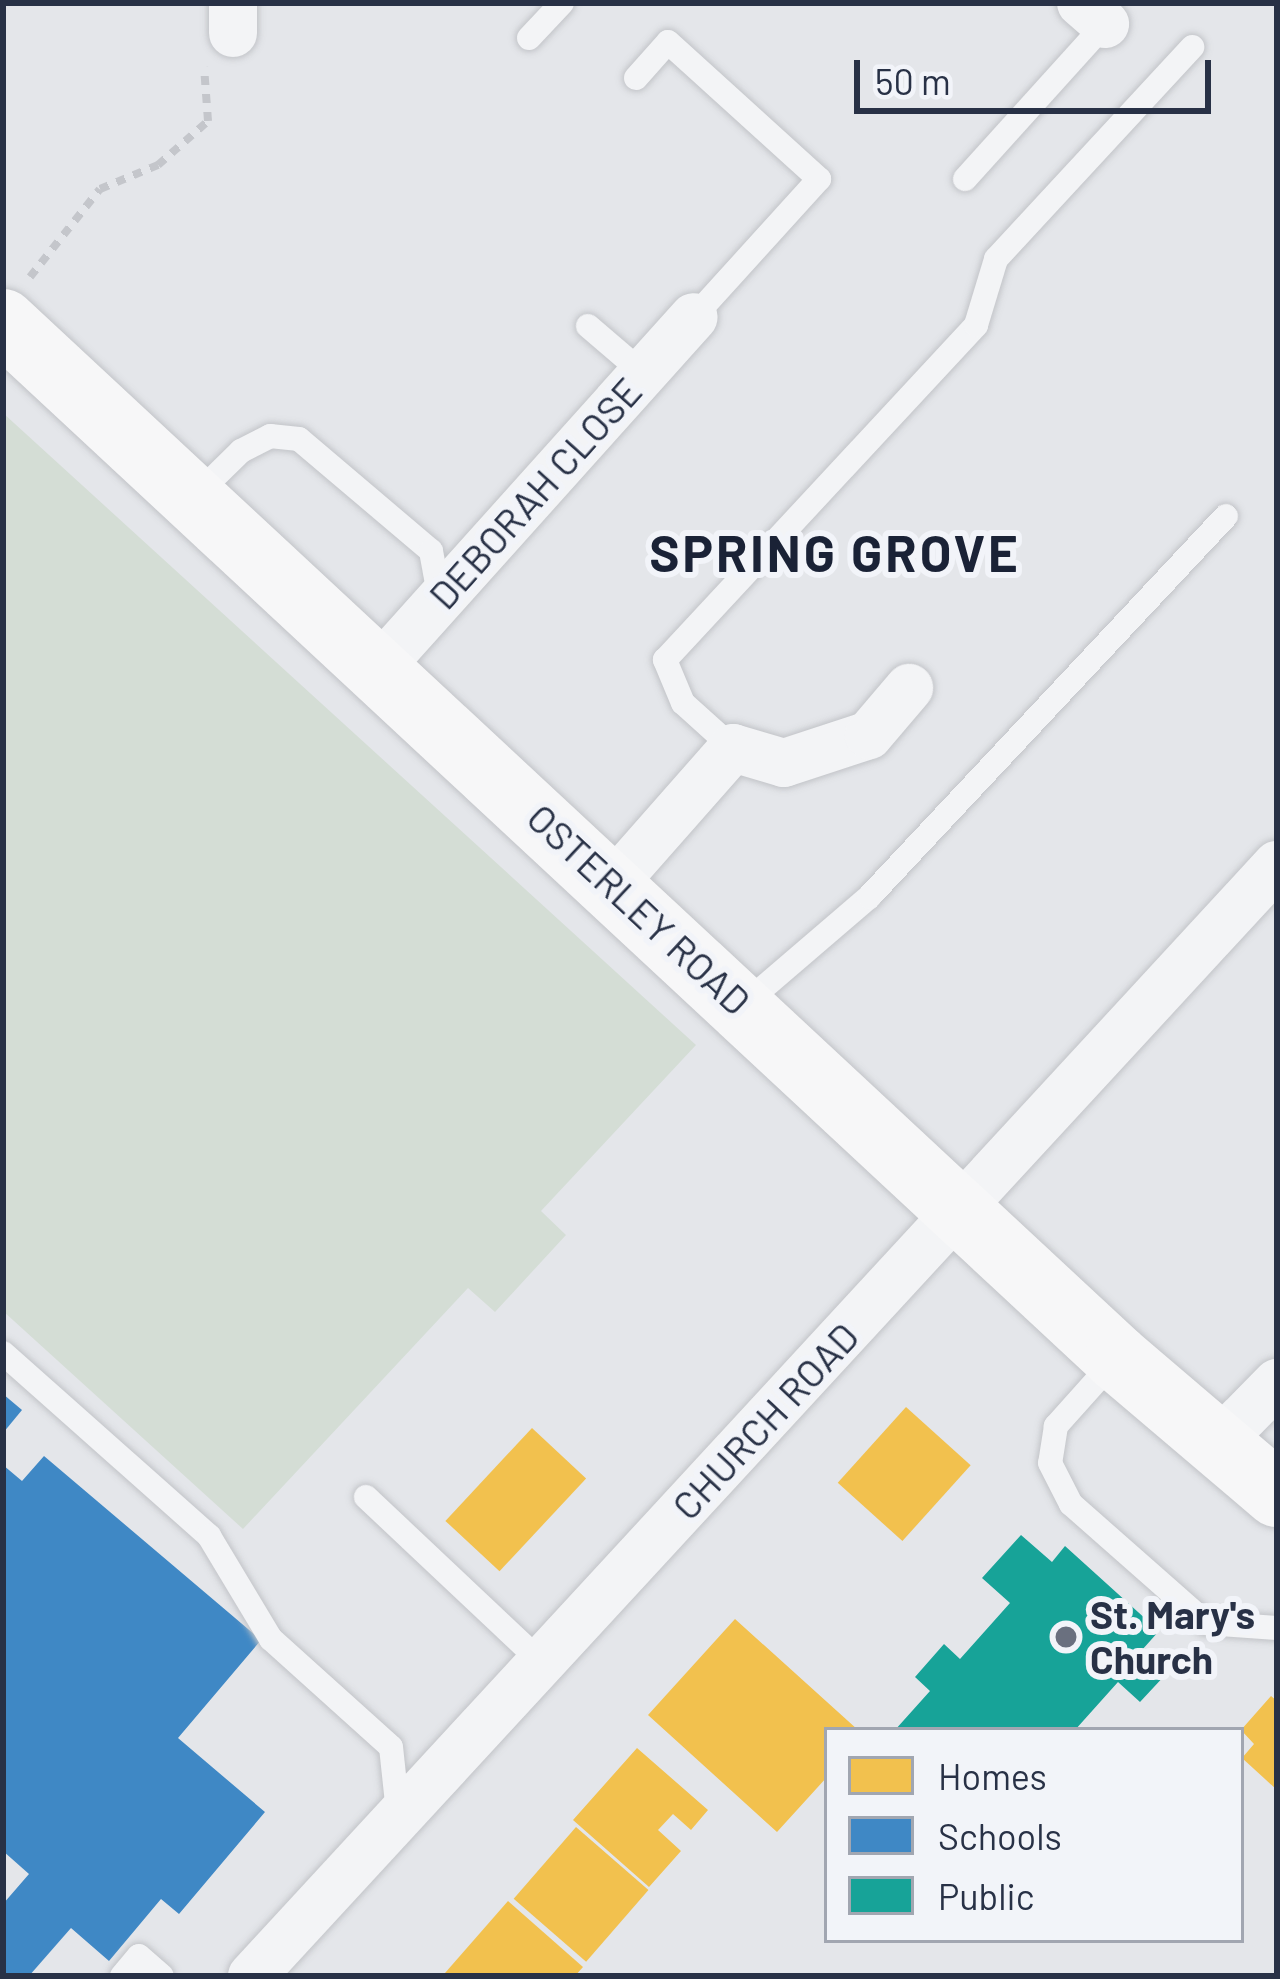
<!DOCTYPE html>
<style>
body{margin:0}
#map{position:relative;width:1280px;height:1979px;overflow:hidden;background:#e4e6ea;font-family:Barlow,sans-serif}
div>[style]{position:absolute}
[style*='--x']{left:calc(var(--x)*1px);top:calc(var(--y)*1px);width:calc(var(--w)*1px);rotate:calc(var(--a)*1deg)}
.green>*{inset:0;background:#d4ddd5}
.homes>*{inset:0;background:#f2c14e;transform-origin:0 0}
.schools>*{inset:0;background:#3f88c5}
.public>*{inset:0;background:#17a398}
.path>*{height:8px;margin-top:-4px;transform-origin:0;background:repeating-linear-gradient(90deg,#c4c6cb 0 9px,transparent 0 18px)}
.roads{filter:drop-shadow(0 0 3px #c2c4c8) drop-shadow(0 0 3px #c2c4c8)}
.lane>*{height:24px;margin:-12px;padding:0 12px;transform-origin:12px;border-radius:12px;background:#f3f4f6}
.street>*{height:48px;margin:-24px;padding:0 24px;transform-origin:24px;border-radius:24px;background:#f3f4f6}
.secondary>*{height:66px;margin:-33px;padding:0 33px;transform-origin:33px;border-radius:33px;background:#f7f7f8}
.dots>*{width:33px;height:33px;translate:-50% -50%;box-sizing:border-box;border:6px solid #f2f4f9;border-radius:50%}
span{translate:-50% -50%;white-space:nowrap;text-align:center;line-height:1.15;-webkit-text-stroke:12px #f2f4f9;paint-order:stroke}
.street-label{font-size:39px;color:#283146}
.poi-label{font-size:39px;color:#283146;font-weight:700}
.left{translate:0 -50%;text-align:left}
.district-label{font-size:51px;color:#1a2236;font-weight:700;letter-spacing:3px}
.frame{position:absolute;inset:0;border:6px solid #283146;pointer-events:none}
.legend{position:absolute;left:824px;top:1727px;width:420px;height:216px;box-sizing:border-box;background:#f2f4f9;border:3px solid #a1a6b1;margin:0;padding:15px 21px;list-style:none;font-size:36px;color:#283146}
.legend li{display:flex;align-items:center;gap:24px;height:60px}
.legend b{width:60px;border:3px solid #a1a6b1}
.scale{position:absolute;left:854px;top:60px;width:357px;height:54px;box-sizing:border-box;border:6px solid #283146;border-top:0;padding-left:15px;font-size:36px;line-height:42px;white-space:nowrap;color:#283146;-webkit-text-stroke:9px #f2f4f9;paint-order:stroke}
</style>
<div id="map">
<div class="green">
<i style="clip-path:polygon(3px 413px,696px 1045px,541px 1211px,566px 1235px,495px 1312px,468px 1288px,243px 1529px,3px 1311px)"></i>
</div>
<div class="homes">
<i style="left:906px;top:1407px;width:87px;height:102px;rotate:42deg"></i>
<i style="left:532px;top:1428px;width:74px;height:127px;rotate:43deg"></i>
<i style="clip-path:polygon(735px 1619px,858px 1730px,827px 1730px,827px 1777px,777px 1832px,648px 1715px)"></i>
<i style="clip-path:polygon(1271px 1696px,1277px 1701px,1277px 1790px,1242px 1758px,1254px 1744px,1241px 1730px)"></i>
<i style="clip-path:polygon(637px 1748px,708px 1810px,691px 1830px,673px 1814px,658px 1830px,681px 1851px,649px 1887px,573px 1820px)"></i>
<i style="left:576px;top:1827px;width:96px;height:95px;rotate:41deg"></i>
<i style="clip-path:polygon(508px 1901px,583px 1967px,575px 1976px,445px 1973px)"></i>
</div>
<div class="schools">
<i style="clip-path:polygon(3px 1394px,22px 1410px,3px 1433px)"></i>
<i style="clip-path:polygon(44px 1456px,261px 1640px,178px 1738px,265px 1812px,179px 1914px,161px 1899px,109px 1961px,71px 1928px,29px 1976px,3px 1976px,3px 1904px,29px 1874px,3px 1851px,3px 1465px,22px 1481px)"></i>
</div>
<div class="public">
<i style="clip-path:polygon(1021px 1535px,1052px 1562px,1065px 1546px,1159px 1631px,1142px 1650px,1167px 1673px,1140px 1702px,1118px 1682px,1075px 1730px,895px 1730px,930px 1691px,915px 1677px,944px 1644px,960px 1659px,1010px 1603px,982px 1578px)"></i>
</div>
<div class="path">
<i style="--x:30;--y:277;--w:112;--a:-51.5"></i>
<i style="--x:100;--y:189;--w:63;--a:-22.5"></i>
<i style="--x:158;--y:165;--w:67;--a:-41.3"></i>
<i style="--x:208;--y:121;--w:54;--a:-94.2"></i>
</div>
<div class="roads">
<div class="lane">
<i style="--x:529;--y:38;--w:48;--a:-46.7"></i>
<i style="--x:636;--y:78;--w:48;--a:-48.4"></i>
<i style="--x:668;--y:42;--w:204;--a:42.2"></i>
<i style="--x:819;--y:179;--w:186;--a:132.2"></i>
<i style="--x:965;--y:179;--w:209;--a:-47.9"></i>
<i style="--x:588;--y:326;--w:72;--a:40.5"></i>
<i style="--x:193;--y:498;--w:67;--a:-44.4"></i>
<i style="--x:241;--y:451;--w:33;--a:-27"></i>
<i style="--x:270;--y:436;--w:29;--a:6"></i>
<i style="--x:299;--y:439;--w:173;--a:40.3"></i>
<i style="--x:431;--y:551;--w:50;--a:79.6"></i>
<i style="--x:733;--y:748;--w:67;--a:-138"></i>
<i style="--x:683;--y:703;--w:47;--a:-112.7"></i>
<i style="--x:665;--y:660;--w:457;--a:-47.1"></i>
<i style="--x:976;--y:325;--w:69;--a:-73.1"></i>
<i style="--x:996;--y:259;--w:289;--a:-47.2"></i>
<i style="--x:743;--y:1005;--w:166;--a:-40.6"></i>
<i style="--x:869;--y:897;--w:522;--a:-46.86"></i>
<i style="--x:3;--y:1353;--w:276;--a:41.6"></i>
<i style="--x:209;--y:1536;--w:120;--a:59"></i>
<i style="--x:271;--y:1639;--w:161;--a:42"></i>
<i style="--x:391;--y:1747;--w:65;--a:83.9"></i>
<i style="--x:1115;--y:1360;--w:89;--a:131.8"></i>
<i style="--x:1056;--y:1426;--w:37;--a:99"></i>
<i style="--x:1050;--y:1463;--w:46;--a:62.9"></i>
<i style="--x:1071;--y:1504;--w:180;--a:41.4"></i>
<i style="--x:1206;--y:1623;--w:71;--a:4"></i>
<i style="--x:366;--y:1497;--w:239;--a:43.3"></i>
<i style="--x:122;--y:1976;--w:26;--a:-50"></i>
<i style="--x:139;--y:1956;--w:30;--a:41"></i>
</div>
<div class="street">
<i style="--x:1081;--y:3;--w:32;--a:41"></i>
<i style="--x:233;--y:33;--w:30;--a:-90"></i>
<i style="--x:377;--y:670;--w:474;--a:-48.1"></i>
<i style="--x:614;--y:883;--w:180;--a:-48.6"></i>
<i style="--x:733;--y:748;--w:53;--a:16.4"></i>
<i style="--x:784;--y:763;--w:89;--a:-18.2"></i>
<i style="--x:869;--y:735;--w:62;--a:-49.6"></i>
<i style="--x:1219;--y:1442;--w:83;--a:-45.5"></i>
<i style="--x:252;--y:1976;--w:1512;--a:-47.31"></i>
</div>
<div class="secondary">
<i style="--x:3;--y:322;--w:1521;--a:42.92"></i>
<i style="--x:1117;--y:1358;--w:210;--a:40.4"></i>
</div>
</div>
<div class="dots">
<i style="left:1066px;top:1637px;background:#6a707f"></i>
</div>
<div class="street-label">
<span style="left:535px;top:493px;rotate:-48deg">DEBORAH CLOSE</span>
<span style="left:639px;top:909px;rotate:43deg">OSTERLEY ROAD</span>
<span style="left:765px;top:1421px;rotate:-47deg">CHURCH ROAD</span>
</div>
<div class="poi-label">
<span class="left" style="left:1090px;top:1637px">St. Mary's<br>Church</span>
</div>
<div class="district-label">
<span style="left:835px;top:552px">SPRING GROVE</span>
</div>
<div class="frame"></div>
<ul class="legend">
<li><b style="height:33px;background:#f2c14e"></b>Homes</li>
<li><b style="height:33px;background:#3f88c5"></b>Schools</li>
<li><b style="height:33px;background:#17a398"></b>Public</li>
</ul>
<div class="scale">50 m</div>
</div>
